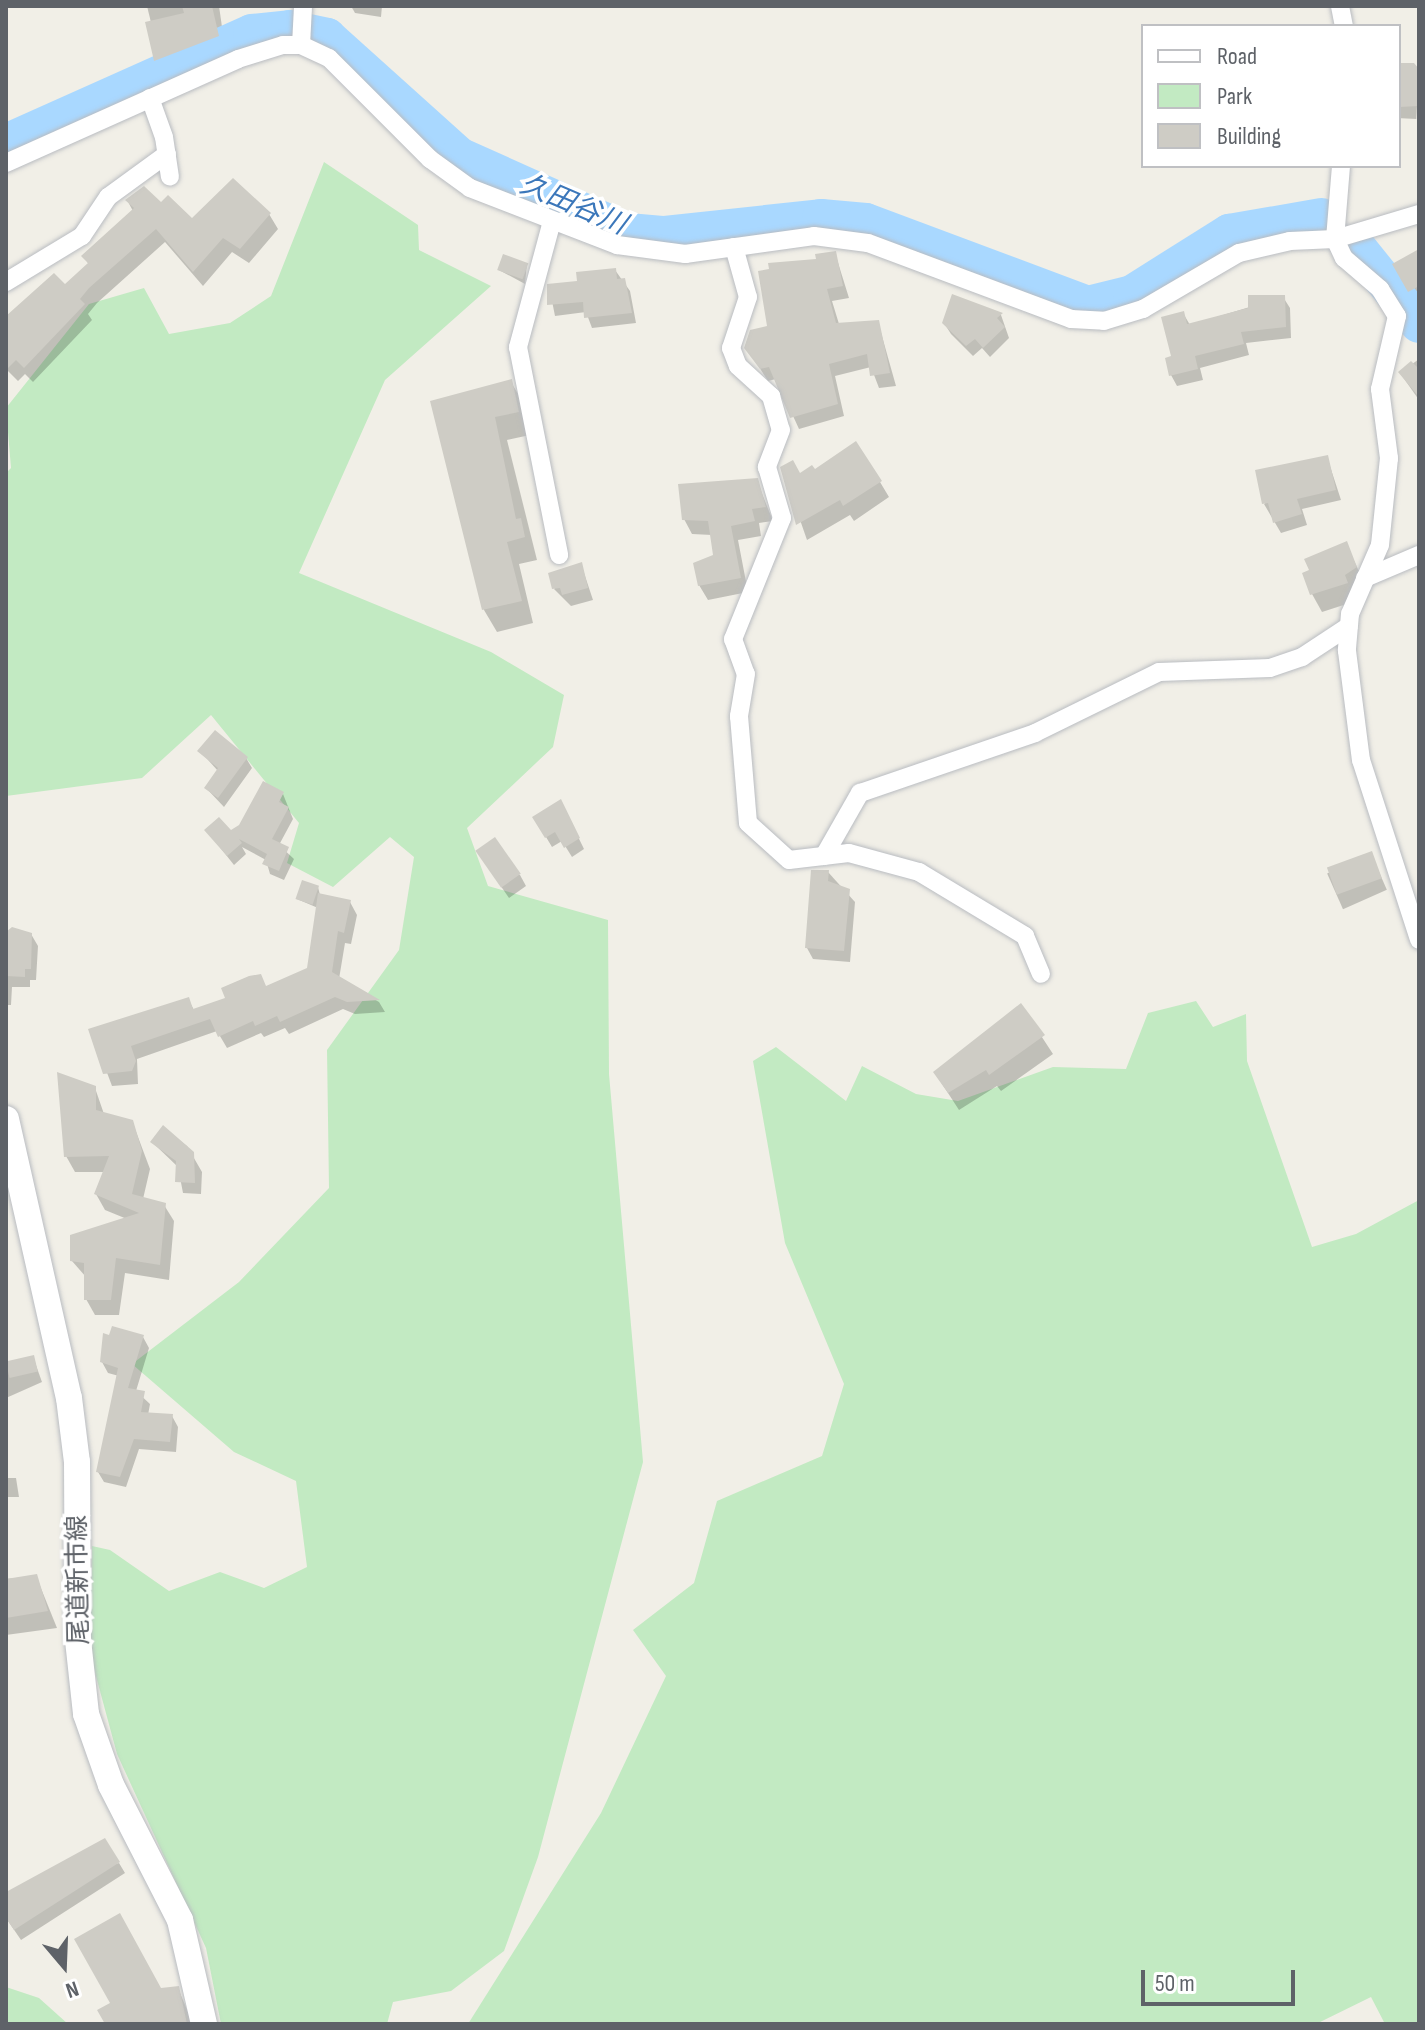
<!DOCTYPE html>
<meta charset="utf-8">
<style>
body{margin:0}
#map{position:relative;width:1425px;height:2030px;overflow:hidden;background:#f1efe7;font-family:"Sofia Sans Condensed","Noto Sans JP",sans-serif}
div>[style]{position:absolute}
[style*='--x']{left:calc(var(--x)*1px);top:calc(var(--y)*1px);width:calc(var(--w)*1px);rotate:calc(var(--a)*1deg)}
.green>*{inset:0;background:#c2eac2}
.shadow>*{inset:0;background:#0003;transform-origin:0 0}
.river>*{height:38px;margin:-19px;padding:0 19px;transform-origin:19px;border-radius:19px;background:#a9d8ff}
.building>*{inset:0;background:#ceccc5;transform-origin:0 0}
.roads{filter:drop-shadow(0 0 2px #b9bcc1) drop-shadow(0 0 2px #b9bcc1)}
.street>*{height:18px;margin:-9px;padding:0 9px;transform-origin:9px;border-radius:9px;background:#fff}
.secondary>*{height:26px;margin:-13px;padding:0 13px;transform-origin:13px;border-radius:13px;background:#fff}
span{translate:-50% -50%;white-space:nowrap;text-align:center;line-height:1.15;-webkit-text-stroke:7px #fff;paint-order:stroke}
.street-label{font-size:26px;color:#5e6268}
.water-label{font-size:28px;color:#3b77ba;font-style:italic}
.frame{position:absolute;inset:0;border:8px solid #5e6268;pointer-events:none}
.legend{position:absolute;left:1141px;top:24px;width:260px;height:144px;box-sizing:border-box;background:#fff;border:2px solid #bfc0c3;margin:0;padding:10px 14px;list-style:none;font-size:24px;color:#5e6268}
.legend li{display:flex;align-items:center;gap:16px;height:40px}
.legend b{width:40px;border:2px solid #bfc0c3}
.north{position:absolute;left:24px;top:1926px;width:80px;height:80px;-webkit-text-stroke:6px #fff;paint-order:stroke;rotate:161deg;font-size:22px;font-weight:700;line-height:32px;text-align:center;color:#5e6268}
.north::after{content:'';display:block;margin:auto;width:28px;height:36px;background:#5e6268;clip-path:polygon(50% 0,100% 100%,50% 72%,0 100%)}
.scale{position:absolute;left:1141px;top:1970px;width:154px;height:36px;box-sizing:border-box;border:4px solid #5e6268;border-top:0;padding-left:10px;font-size:24px;line-height:28px;white-space:nowrap;color:#5e6268;-webkit-text-stroke:6px #fff;paint-order:stroke}
</style>
<div id="map">
<div class="green">
<i style="clip-path:polygon(324px 162px,418px 225px,419px 250px,491px 286px,385px 380px,299px 573px,491px 652px,564px 695px,553px 747px,467px 828px,488px 886px,608px 920px,609px 1074px,643px 1462px,538px 1857px,504px 1951px,451px 1991px,393px 2002px,387px 2024px,221px 2024px,206px 1948px,117px 1754px,90px 1654px,92px 1546px,110px 1550px,169px 1591px,220px 1572px,264px 1588px,307px 1567px,296px 1481px,234px 1452px,132px 1364px,239px 1282px,329px 1188px,327px 1050px,399px 950px,414px 857px,390px 837px,333px 887px,287px 863px,299px 823px,211px 715px,142px 778px,6px 796px,6px 473px,11px 468px,6px 408px,89px 304px,144px 288px,169px 334px,230px 323px,271px 296px)"></i>
<i style="clip-path:polygon(1196px 1001px,1213px 1027px,1246px 1014px,1247px 1061px,1312px 1247px,1356px 1234px,1419px 1200px,1419px 2024px,1385px 2024px,1371px 1997px,1316px 2024px,468px 2024px,601px 1813px,666px 1676px,633px 1630px,694px 1583px,717px 1501px,822px 1456px,844px 1384px,785px 1243px,753px 1061px,776px 1047px,846px 1101px,862px 1066px,916px 1094px,958px 1101px,1053px 1067px,1126px 1069px,1148px 1013px)"></i>
<i style="clip-path:polygon(6px 1987px,39px 1998px,68px 2024px,6px 2024px)"></i>
</div>
<div class="shadow">
<i style="clip-path:polygon(147px 6px,219px 6px,225px 48px,163px 72px)"></i>
<i style="clip-path:polygon(351px 6px,382px 6px,381px 17px,355px 13px)"></i>
<i style="left:1399px;top:67px;width:20px;height:51px;rotate:3deg"></i>
<i style="clip-path:polygon(127px 200px,161px 205px,192px 221px,269px 214px,278px 229px,249px 263px,232px 252px,203px 286px,165px 242px,97px 303px,88px 314px,92px 320px,33px 382px,25px 374px,18px 381px,6px 369px,6px 320px,64px 287px,89px 265px,84px 256px,133px 211px)"></i>
<i style="clip-path:polygon(1419px 251px,1419px 300px,1416px 302px,1395px 265px)"></i>
<i style="clip-path:polygon(835px 253px,849px 298px,832px 301px,839px 324px,878px 322px,896px 386px,879px 388px,871px 367px,835px 376px,844px 416px,799px 429px,776px 379px,768px 381px,746px 347px,769px 327px,818px 261px)"></i>
<i style="clip-path:polygon(527px 264px,525px 284px,499px 270px)"></i>
<i style="clip-path:polygon(615px 270px,630px 291px,636px 323px,592px 328px,586px 312px,555px 316px,549px 286px,580px 283px)"></i>
<i style="clip-path:polygon(954px 297px,1001px 315px,1009px 338px,990px 357px,982px 348px,973px 356px,951px 334px,944px 323px)"></i>
<i style="clip-path:polygon(1283px 297px,1290px 308px,1291px 338px,1246px 343px,1249px 355px,1200px 368px,1203px 380px,1177px 386px,1171px 375px,1183px 313px,1190px 325px)"></i>
<i style="clip-path:polygon(1419px 359px,1419px 400px,1400px 373px)"></i>
<i style="clip-path:polygon(511px 382px,524px 404px,530px 435px,507px 440px,537px 560px,519px 564px,533px 623px,497px 632px,484px 610px,433px 402px)"></i>
<i style="clip-path:polygon(1327px 457px,1341px 500px,1302px 509px,1307px 525px,1281px 533px,1264px 504px)"></i>
<i style="clip-path:polygon(782px 468px,800px 475px,814px 472px,880px 482px,889px 497px,854px 521px,850px 515px,807px 540px)"></i>
<i style="clip-path:polygon(757px 481px,773px 521px,759px 523px,761px 536px,738px 540px,748px 592px,708px 600px,699px 585px,715px 556px,712px 535px,692px 534px,684px 519px)"></i>
<i style="clip-path:polygon(1346px 544px,1366px 586px,1356px 601px,1322px 612px,1312px 594px)"></i>
<i style="clip-path:polygon(581px 564px,593px 600px,571px 606px,554px 589px)"></i>
<i style="clip-path:polygon(200px 751px,246px 758px,252px 768px,224px 807px,206px 788px,218px 771px)"></i>
<i style="clip-path:polygon(283px 794px,293px 819px,279px 845px,294px 859px,284px 880px,270px 874px,266px 860px,242px 847px,246px 854px,234px 865px,207px 831px,231px 833px)"></i>
<i style="clip-path:polygon(566px 812px,584px 849px,572px 857px,562px 841px,552px 847px,534px 817px)"></i>
<i style="left:1371px;top:854px;width:39px;height:48px;rotate:66deg"></i>
<i style="clip-path:polygon(485px 863px,520px 875px,526px 886px,509px 898px)"></i>
<i style="clip-path:polygon(828px 872px,855px 902px,850px 962px,813px 959px,807px 948px)"></i>
<i style="clip-path:polygon(318px 887px,320px 895px,350px 902px,357px 915px,351px 944px,345px 943px,339px 979px,379px 1002px,385px 1012px,355px 1014px,343px 1009px,289px 1034px,285px 1028px,264px 1037px,261px 1033px,227px 1048px,217px 1031px,137px 1059px,138px 1084px,112px 1086px,91px 1030px,188px 999px,194px 1010px,267px 988px,309px 969px,318px 908px,297px 899px)"></i>
<i style="clip-path:polygon(6px 934px,31px 934px,38px 946px,36px 980px,30px 980px,30px 987px,12px 987px,11px 1005px,6px 1005px)"></i>
<i style="clip-path:polygon(1021px 1005px,1053px 1054px,1001px 1091px,997px 1086px,959px 1110px,935px 1073px)"></i>
<i style="clip-path:polygon(95px 1088px,104px 1114px,132px 1121px,150px 1169px,143px 1199px,164px 1205px,174px 1221px,169px 1280px,125px 1273px,119px 1315px,95px 1315px,86px 1299px,86px 1277px,72px 1261px,127px 1219px,105px 1210px,96px 1194px,105px 1172px,75px 1172px,66px 1156px)"></i>
<i style="clip-path:polygon(163px 1128px,187px 1146px,202px 1172px,201px 1194px,183px 1193px,178px 1167px,152px 1142px)"></i>
<i style="clip-path:polygon(104px 1336px,143px 1337px,149px 1348px,136px 1391px,150px 1404px,148px 1415px,172px 1416px,178px 1427px,176px 1452px,139px 1449px,126px 1487px,104px 1482px,98px 1472px,119px 1376px,108px 1373px,102px 1362px)"></i>
<i style="clip-path:polygon(33px 1357px,42px 1382px,6px 1398px,6px 1362px)"></i>
<i style="clip-path:polygon(6px 1478px,16px 1478px,19px 1497px,6px 1497px)"></i>
<i style="clip-path:polygon(36px 1576px,57px 1628px,6px 1635px,6px 1579px)"></i>
<i style="clip-path:polygon(119px 1863px,125px 1873px,21px 1940px,6px 1918px,6px 1886px,6px 1895px)"></i>
<i style="clip-path:polygon(178px 1988px,193px 2024px,107px 2024px,161px 1990px)"></i>
</div>
<div class="river">
<i style="--x:6;--y:143;--w:269;--a:-24.1"></i>
<i style="--x:252;--y:33;--w:38;--a:-6"></i>
<i style="--x:290;--y:29;--w:38;--a:12"></i>
<i style="--x:327;--y:37;--w:178;--a:42"></i>
<i style="--x:459;--y:156;--w:185;--a:24.2"></i>
<i style="--x:628;--y:232;--w:37;--a:5"></i>
<i style="--x:665;--y:235;--w:157;--a:-6.2"></i>
<i style="--x:821;--y:218;--w:45;--a:5.1"></i>
<i style="--x:866;--y:222;--w:237;--a:20.5"></i>
<i style="--x:1088;--y:305;--w:45;--a:-14"></i>
<i style="--x:1132;--y:294;--w:115;--a:-32.2"></i>
<i style="--x:1229;--y:233;--w:94;--a:-9.8"></i>
<i style="--x:1356;--y:246;--w:100;--a:51.1"></i>
</div>
<div class="building">
<i style="clip-path:polygon(182px 6px,212px 6px,219px 36px,154px 61px,145px 22px,184px 13px)"></i>
<i style="clip-path:polygon(1399px 63px,1414px 63px,1419px 69px,1419px 106px,1399px 107px)"></i>
<i style="clip-path:polygon(233px 178px,271px 213px,240px 249px,223px 238px,193px 272px,156px 229px,89px 288px,80px 299px,85px 304px,24px 368px,16px 360px,6px 370px,6px 316px,54px 273px,65px 284px,88px 263px,81px 256px,134px 208px,125px 200px,144px 186px,161px 202px,168px 195px,192px 218px)"></i>
<i style="clip-path:polygon(1419px 249px,1419px 286px,1408px 292px,1392px 264px)"></i>
<i style="clip-path:polygon(836px 251px,843px 286px,827px 289px,836px 323px,879px 320px,890px 373px,870px 376px,867px 354px,829px 364px,838px 404px,790px 418px,769px 367px,760px 369px,744px 348px,750px 330px,767px 326px,758px 271px,769px 269px,768px 263px,816px 259px,815px 254px)"></i>
<i style="left:503px;top:254px;width:27px;height:17px;rotate:20deg"></i>
<i style="clip-path:polygon(616px 268px,617px 279px,625px 278px,632px 313px,584px 318px,583px 302px,547px 305px,547px 284px,577px 281px,576px 272px)"></i>
<i style="clip-path:polygon(952px 294px,1003px 313px,997px 318px,1005px 327px,983px 348px,975px 339px,966px 346px,942px 323px)"></i>
<i style="clip-path:polygon(1248px 295px,1285px 295px,1286px 327px,1241px 332px,1244px 344px,1195px 356px,1198px 369px,1169px 376px,1165px 358px,1171px 356px,1161px 317px,1184px 311px,1187px 324px,1248px 308px)"></i>
<i style="clip-path:polygon(1411px 361px,1419px 369px,1419px 397px,1398px 372px)"></i>
<i style="clip-path:polygon(512px 379px,519px 412px,495px 417px,516px 519px,521px 518px,525px 537px,507px 542px,522px 601px,482px 610px,430px 401px)"></i>
<i style="clip-path:polygon(856px 441px,882px 481px,843px 506px,840px 500px,796px 525px,780px 467px,793px 460px,800px 473px,812px 465px,815px 469px)"></i>
<i style="clip-path:polygon(1328px 455px,1336px 490px,1297px 499px,1302px 514px,1273px 523px,1268px 503px,1262px 504px,1255px 470px)"></i>
<i style="clip-path:polygon(758px 478px,766px 507px,752px 509px,755px 521px,731px 526px,741px 578px,698px 586px,693px 563px,713px 555px,708px 521px,682px 520px,678px 484px)"></i>
<i style="clip-path:polygon(1347px 541px,1357px 567px,1345px 575px,1348px 583px,1310px 595px,1302px 573px,1309px 570px,1304px 559px)"></i>
<i style="clip-path:polygon(582px 562px,588px 588px,562px 595px,560px 588px,552px 589px,548px 573px)"></i>
<i style="clip-path:polygon(215px 730px,248px 757px,218px 798px,204px 788px,218px 768px,197px 751px)"></i>
<i style="clip-path:polygon(263px 781px,284px 792px,279px 802px,289px 807px,272px 839px,289px 847px,279px 871px,262px 864px,267px 854px,239px 839px,242px 843px,227px 856px,204px 830px,219px 817px,231px 830px,239px 825px)"></i>
<i style="clip-path:polygon(561px 799px,580px 838px,564px 848px,555px 832px,545px 838px,532px 817px)"></i>
<i style="left:495px;top:837px;width:45px;height:24px;rotate:55deg"></i>
<i style="left:1372px;top:851px;width:29px;height:48px;rotate:70deg"></i>
<i style="clip-path:polygon(811px 870px,829px 870px,828px 881px,850px 889px,844px 951px,805px 948px)"></i>
<i style="left:302px;top:880px;width:18px;height:20px;rotate:19deg"></i>
<i style="clip-path:polygon(318px 893px,351px 900px,344px 933px,338px 931px,332px 972px,380px 1000px,347px 1002px,335px 997px,280px 1022px,277px 1016px,255px 1026px,253px 1021px,218px 1037px,210px 1019px,131px 1046px,136px 1061px,132px 1071px,103px 1074px,88px 1029px,189px 997px,193px 1009px,225px 998px,221px 988px,249px 976px,261px 974px,266px 986px,307px 968px)"></i>
<i style="clip-path:polygon(12px 927px,32px 933px,31px 969px,25px 969px,25px 977px,6px 976px,6px 932px)"></i>
<i style="clip-path:polygon(1021px 1003px,1045px 1035px,989px 1075px,986px 1070px,948px 1093px,933px 1072px)"></i>
<i style="clip-path:polygon(57px 1072px,96px 1086px,96px 1110px,133px 1120px,142px 1151px,132px 1194px,166px 1203px,160px 1265px,116px 1258px,111px 1300px,84px 1300px,84px 1263px,70px 1261px,70px 1235px,139px 1213px,94px 1194px,109px 1156px,64px 1157px)"></i>
<i style="clip-path:polygon(163px 1125px,194px 1152px,195px 1183px,175px 1182px,176px 1161px,150px 1142px)"></i>
<i style="clip-path:polygon(112px 1326px,144px 1335px,128px 1388px,145px 1391px,141px 1412px,173px 1414px,170px 1442px,134px 1439px,120px 1477px,96px 1472px,118px 1368px,100px 1362px,103px 1333px,109px 1335px)"></i>
<i style="left:34px;top:1355px;width:17px;height:29px;rotate:77deg"></i>
<i style="clip-path:polygon(37px 1574px,48px 1611px,6px 1618px,6px 1579px)"></i>
<i style="clip-path:polygon(105px 1838px,120px 1862px,14px 1930px,6px 1918px,6px 1892px)"></i>
<i style="clip-path:polygon(120px 1913px,161px 1988px,179px 1986px,187px 2024px,105px 2024px,97px 2010px,110px 2003px,74px 1939px)"></i>
</div>
<div class="roads">
<div class="street">
<i style="--x:1340;--y:6;--w:20;--a:79"></i>
<i style="--x:301;--y:45;--w:39;--a:-87"></i>
<i style="--x:150;--y:98;--w:41;--a:70.3"></i>
<i style="--x:164;--y:137;--w:40;--a:81.5"></i>
<i style="--x:6;--y:163;--w:254;--a:-24.1"></i>
<i style="--x:238;--y:59;--w:47;--a:-17.3"></i>
<i style="--x:283;--y:45;--w:18;--a:0"></i>
<i style="--x:301;--y:45;--w:31;--a:25"></i>
<i style="--x:329;--y:58;--w:143;--a:45"></i>
<i style="--x:430;--y:159;--w:49;--a:35.9"></i>
<i style="--x:470;--y:188;--w:158;--a:21.2"></i>
<i style="--x:617;--y:245;--w:69;--a:7.5"></i>
<i style="--x:685;--y:254;--w:130;--a:-7.9"></i>
<i style="--x:814;--y:236;--w:54;--a:7.4"></i>
<i style="--x:868;--y:243;--w:217;--a:20.5"></i>
<i style="--x:1071;--y:319;--w:33;--a:3"></i>
<i style="--x:1104;--y:321;--w:41;--a:-17.1"></i>
<i style="--x:1143;--y:309;--w:111;--a:-30.3"></i>
<i style="--x:1239;--y:253;--w:52;--a:-13.2"></i>
<i style="--x:1290;--y:241;--w:45;--a:-2.5"></i>
<i style="--x:1335;--y:239;--w:88;--a:-16.6"></i>
<i style="--x:1341;--y:166;--w:73;--a:94.7"></i>
<i style="--x:1335;--y:239;--w:21;--a:65"></i>
<i style="--x:1344;--y:258;--w:48;--a:40.7"></i>
<i style="--x:1380;--y:289;--w:32;--a:58"></i>
<i style="--x:1397;--y:316;--w:75;--a:103.1"></i>
<i style="--x:1380;--y:389;--w:70;--a:82.6"></i>
<i style="--x:1389;--y:458;--w:87;--a:95.9"></i>
<i style="--x:1380;--y:545;--w:75;--a:113.5"></i>
<i style="--x:1350;--y:614;--w:37;--a:95"></i>
<i style="--x:1347;--y:651;--w:110;--a:82.7"></i>
<i style="--x:1361;--y:760;--w:189;--a:72.1"></i>
<i style="--x:552;--y:221;--w:131;--a:105.1"></i>
<i style="--x:518;--y:347;--w:212;--a:78.8"></i>
<i style="--x:734;--y:247;--w:52;--a:74.4"></i>
<i style="--x:748;--y:297;--w:54;--a:108.4"></i>
<i style="--x:731;--y:348;--w:19;--a:69"></i>
<i style="--x:738;--y:366;--w:45;--a:42.3"></i>
<i style="--x:771;--y:396;--w:35;--a:74"></i>
<i style="--x:781;--y:430;--w:40;--a:111"></i>
<i style="--x:767;--y:467;--w:53;--a:73.6"></i>
<i style="--x:782;--y:518;--w:131;--a:112"></i>
<i style="--x:733;--y:639;--w:37;--a:70"></i>
<i style="--x:746;--y:674;--w:43;--a:99.5"></i>
<i style="--x:739;--y:716;--w:107;--a:85.2"></i>
<i style="--x:748;--y:823;--w:55;--a:42.1"></i>
<i style="--x:789;--y:860;--w:60;--a:-6.7"></i>
<i style="--x:849;--y:853;--w:73;--a:15.2"></i>
<i style="--x:919;--y:872;--w:124;--a:31.1"></i>
<i style="--x:1025;--y:936;--w:41;--a:67.2"></i>
<i style="--x:6;--y:282;--w:89;--a:-31.2"></i>
<i style="--x:82;--y:236;--w:47;--a:-56.3"></i>
<i style="--x:108;--y:197;--w:73;--a:-36.1"></i>
<i style="--x:1365;--y:578;--w:59;--a:-23.1"></i>
<i style="--x:824;--y:856;--w:73;--a:-60.3"></i>
<i style="--x:860;--y:793;--w:185;--a:-18.9"></i>
<i style="--x:1035;--y:733;--w:138;--a:-26.2"></i>
<i style="--x:1159;--y:672;--w:111;--a:-2.1"></i>
<i style="--x:1270;--y:668;--w:34;--a:-19"></i>
<i style="--x:1302;--y:657;--w:56;--a:-33.4"></i>
</div>
<div class="secondary">
<i style="--x:6;--y:1119;--w:286;--a:77.3"></i>
<i style="--x:69;--y:1398;--w:64;--a:82.9"></i>
<i style="--x:77;--y:1462;--w:178;--a:89.7"></i>
<i style="--x:78;--y:1640;--w:74;--a:83.8"></i>
<i style="--x:86;--y:1714;--w:75;--a:70.6"></i>
<i style="--x:111;--y:1785;--w:152;--a:62.9"></i>
<i style="--x:180;--y:1920;--w:107;--a:77"></i>
</div>
</div>
<div class="street-label">
<span style="left:79px;top:1580px;rotate:-91deg">尾道新市線</span>
</div>
<div class="water-label">
<span style="left:573px;top:205px;rotate:23deg">久田谷川</span>
</div>
<div class="frame"></div>
<ul class="legend">
<li><b style="height:10px;background:#fff"></b>Road</li>
<li><b style="height:22px;background:#c2eac2"></b>Park</li>
<li><b style="height:22px;background:#ceccc5"></b>Building</li>
</ul>
<div class="north">N</div>
<div class="scale">50 m</div>
</div>
